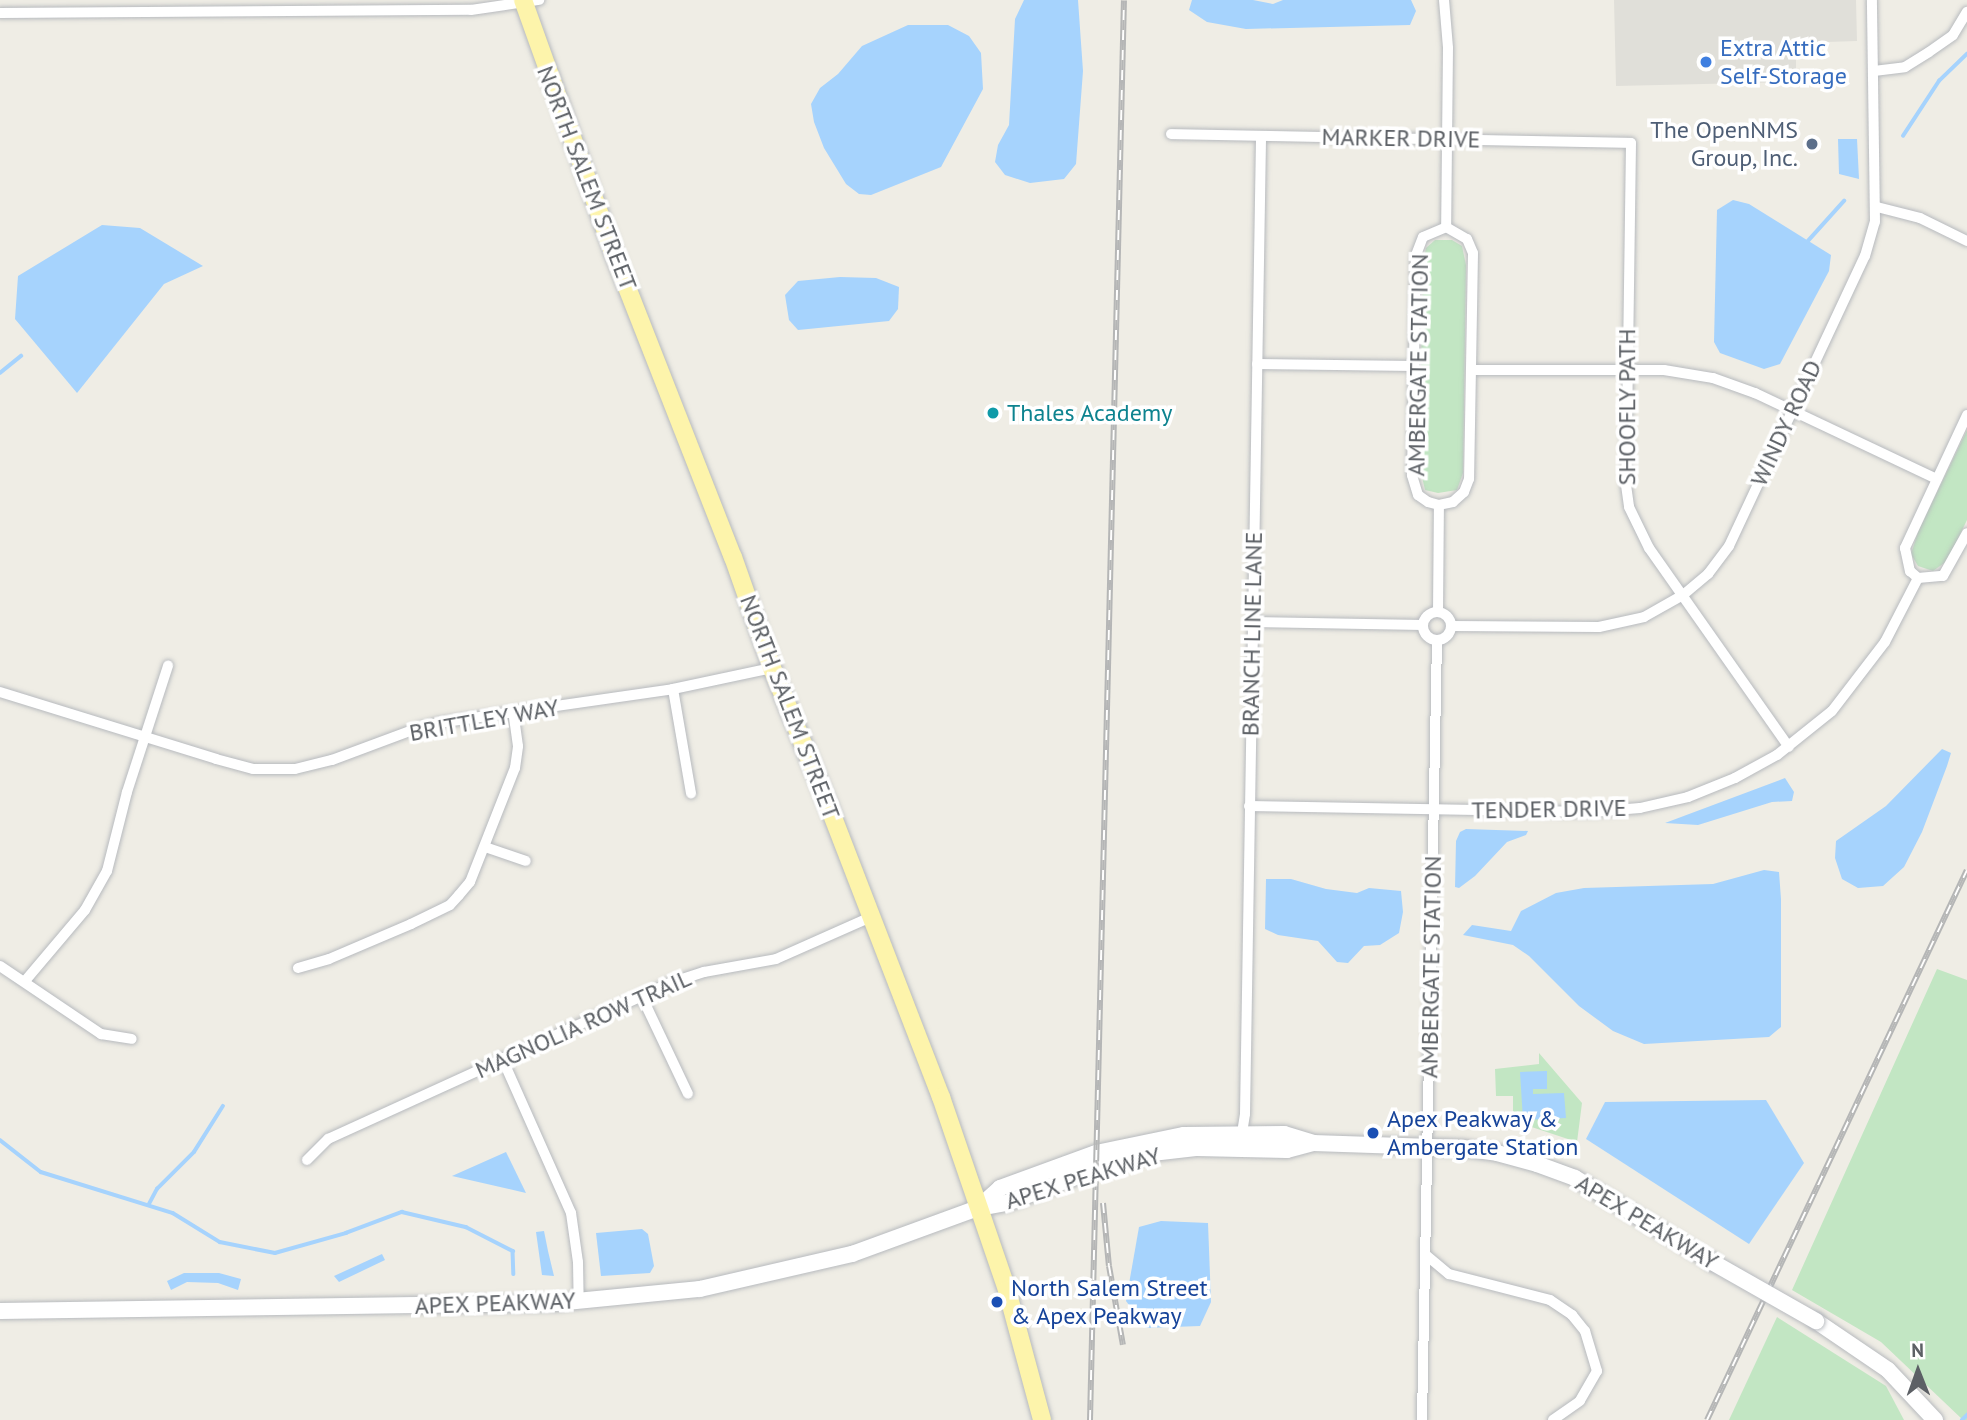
<!DOCTYPE html>
<style>
body{margin:0}
#map{position:relative;width:1967px;height:1420px;overflow:hidden;background:#efede5;font-family:"PT Sans",sans-serif}
div>[style]{position:absolute}
[style*='--x']{left:calc(var(--x)*1px);top:calc(var(--y)*1px);width:calc(var(--w)*1px);rotate:calc(var(--a)*1deg)}
.industrial>*{inset:0;background:#e0dfd9}
.green>*{inset:0;background:#c2e6c3}
.water>*{inset:0;background:#a6d3fd}
.stream>*{height:3.5px;margin:-1.75px;padding:0 1.75px;transform-origin:1.75px;border-radius:1.75px;background:#a6d3fd}
.roads{filter:drop-shadow(0 0 2px #b7babe) drop-shadow(0 0 2px #b7babe)}
.street>*{height:10px;margin:-5px;padding:0 5px;transform-origin:5px;border-radius:5px;background:#fff}
.street>.ring{margin:-5px;padding:0;box-sizing:content-box;background:none;border:10px solid #fff;border-radius:50%}
.secondary>*{height:16px;margin:-8px;padding:0 8px;transform-origin:8px;border-radius:8px;background:#fff}
.primary>*{height:18px;margin:-9px;padding:0 9px;transform-origin:9px;border-radius:9px;background:#fdf4ab}
.rail>*{height:6px;margin-top:-3px;transform-origin:0;background:repeating-linear-gradient(90deg,#fff 0 10px,#b5b6b6 0 20px);box-sizing:border-box;border-block:2px solid #b5b6b6}
.bridges{filter:drop-shadow(0 0 2px #b8bbc0) drop-shadow(0 0 2px #b8bbc0)}
.secondary-bridge>*{height:16px;margin:-8px;padding:0 8px;transform-origin:8px;border-radius:8px;background:#fff}
.dots>*{width:19px;height:19px;translate:-50% -50%;box-sizing:border-box;border:4px solid #fff;border-radius:50%}
span{translate:-50% -50%;white-space:nowrap;text-align:center;line-height:1.15;-webkit-text-stroke:7px #fff;paint-order:stroke}
.shop-label{font-size:24px;color:#366cbe}
.left{translate:0 -50%;text-align:left}
.service-label{font-size:24px;color:#4e5e75}
.right{translate:-100% -50%;text-align:right}
.street-label{font-size:24px;color:#5c6065}
.culture-label{font-size:24px;color:#0d838f}
.transit-label{font-size:24px;color:#164399}
.north{position:absolute;left:1883px;top:1336px;width:70px;height:70px;-webkit-text-stroke:5px #fff;paint-order:stroke;rotate:359deg;font-size:19px;font-weight:700;line-height:28px;text-align:center;color:#5c6065}
.north::after{content:'';display:block;margin:auto;width:24px;height:32px;background:#5c6065;clip-path:polygon(50% 0,100% 100%,50% 72%,0 100%)}
</style>
<div id="map">
<div class="industrial">
<i style="clip-path:polygon(1614px 0,1856px 0,1857px 41px,1796px 43px,1796px 82px,1616px 86px)"></i>
</div>
<div class="green">
<i style="clip-path:polygon(1435px 240px,1452px 240px,1462px 246px,1466px 265px,1463px 473px,1457px 490px,1438px 493px,1425px 490px,1419px 464px,1423px 262px,1426px 248px)"></i>
<i style="clip-path:polygon(1967px 430px,1967px 520px,1947px 561px,1933px 571px,1918px 566px,1911px 554px,1918px 532px)"></i>
<i style="clip-path:polygon(1937px 969px,1967px 980px,1967px 1420px,1963px 1420px,1881px 1342px,1792px 1290px)"></i>
<i style="clip-path:polygon(1539px 1053px,1582px 1103px,1577px 1142px,1513px 1121px,1513px 1096px,1496px 1096px,1495px 1069px,1539px 1064px)"></i>
<i style="clip-path:polygon(1777px 1317px,1886px 1386px,1904px 1420px,1729px 1420px)"></i>
</div>
<div class="water">
<i style="clip-path:polygon(1024px 0,1078px 0,1083px 71px,1076px 164px,1064px 179px,1030px 183px,1005px 175px,995px 162px,998px 145px,1009px 125px,1015px 19px)"></i>
<i style="clip-path:polygon(1192px 0,1253px 0,1273px 4px,1283px 0,1411px 0,1416px 11px,1410px 25px,1246px 29px,1207px 22px,1189px 10px)"></i>
<i style="clip-path:polygon(908px 25px,948px 25px,969px 36px,981px 53px,983px 89px,941px 167px,871px 195px,859px 194px,846px 184px,824px 148px,814px 122px,811px 104px,820px 88px,838px 74px,862px 46px)"></i>
<i style="clip-path:polygon(1838px 139px,1857px 139px,1859px 179px,1839px 174px)"></i>
<i style="clip-path:polygon(1733px 200px,1749px 204px,1831px 255px,1829px 271px,1780px 364px,1764px 369px,1720px 353px,1714px 342px,1717px 210px)"></i>
<i style="clip-path:polygon(102px 225px,140px 228px,203px 266px,164px 284px,77px 393px,15px 319px,18px 276px)"></i>
<i style="clip-path:polygon(840px 277px,876px 278px,899px 287px,898px 309px,889px 321px,798px 330px,789px 320px,785px 295px,798px 281px)"></i>
<i style="clip-path:polygon(1942px 749px,1951px 753px,1947px 766px,1922px 832px,1904px 867px,1883px 886px,1858px 888px,1842px 879px,1835px 858px,1836px 841px,1886px 806px)"></i>
<i style="clip-path:polygon(1785px 778px,1794px 792px,1792px 801px,1772px 802px,1698px 825px,1665px 823px)"></i>
<i style="clip-path:polygon(1466px 829px,1528px 831px,1526px 835px,1507px 842px,1475px 876px,1459px 888px,1455px 887px,1456px 841px,1460px 832px)"></i>
<i style="clip-path:polygon(1764px 870px,1779px 872px,1781px 899px,1781px 1027px,1769px 1037px,1644px 1044px,1613px 1031px,1579px 1006px,1529px 956px,1513px 945px,1463px 935px,1472px 925px,1511px 931px,1521px 911px,1556px 893px,1584px 888px,1713px 884px)"></i>
<i style="clip-path:polygon(1266px 879px,1291px 879px,1326px 889px,1357px 893px,1369px 888px,1401px 891px,1403px 912px,1399px 933px,1380px 945px,1364px 946px,1348px 963px,1337px 962px,1318px 941px,1278px 935px,1265px 929px)"></i>
<i style="clip-path:polygon(1547px 1071px,1547px 1089px,1533px 1089px,1533px 1094px,1564px 1093px,1566px 1118px,1523px 1120px,1520px 1072px)"></i>
<i style="clip-path:polygon(1766px 1100px,1804px 1163px,1749px 1244px,1586px 1139px,1605px 1102px)"></i>
<i style="clip-path:polygon(506px 1152px,526px 1193px,452px 1176px)"></i>
<i style="clip-path:polygon(1161px 1221px,1208px 1223px,1211px 1302px,1200px 1326px,1146px 1328px,1126px 1301px,1139px 1227px)"></i>
<i style="clip-path:polygon(642px 1229px,648px 1234px,654px 1266px,650px 1273px,601px 1276px,596px 1233px)"></i>
<i style="clip-path:polygon(544px 1231px,548px 1251px,554px 1276px,542px 1275px,536px 1232px)"></i>
<i style="clip-path:polygon(382px 1254px,385px 1260px,339px 1282px,334px 1276px)"></i>
<i style="clip-path:polygon(184px 1273px,219px 1273px,241px 1279px,238px 1290px,218px 1283px,187px 1282px,171px 1290px,167px 1281px)"></i>
</div>
<div class="stream">
<i style="--x:1903;--y:136;--w:66;--a:-56.8"></i>
<i style="--x:1939;--y:81;--w:39;--a:-44"></i>
<i style="--x:1808;--y:241;--w:54;--a:-48"></i>
<i style="--x:0;--y:373;--w:27;--a:-39"></i>
<i style="--x:0;--y:1140;--w:52;--a:38"></i>
<i style="--x:41;--y:1172;--w:138;--a:17.3"></i>
<i style="--x:173;--y:1213;--w:55;--a:31.7"></i>
<i style="--x:220;--y:1242;--w:56;--a:11.3"></i>
<i style="--x:275;--y:1253;--w:74;--a:-15.7"></i>
<i style="--x:346;--y:1233;--w:60;--a:-20.6"></i>
<i style="--x:402;--y:1212;--w:66;--a:13.2"></i>
<i style="--x:466;--y:1227;--w:53;--a:27.1"></i>
<i style="--x:513;--y:1251;--w:23;--a:88"></i>
<i style="--x:149;--y:1204;--w:17;--a:-62"></i>
<i style="--x:157;--y:1189;--w:52;--a:-45"></i>
<i style="--x:194;--y:1152;--w:54;--a:-57.8"></i>
<i style="--x:1962;--y:1420;--w:7;--a:-45"></i>
</div>
<div class="roads">
<div class="street">
<i style="--x:1444;--y:0;--w:48;--a:85.2"></i>
<i style="--x:1448;--y:48;--w:179;--a:90.6"></i>
<i style="--x:0;--y:13;--w:471;--a:-0.4"></i>
<i style="--x:471;--y:10;--w:69;--a:-8.4"></i>
<i style="--x:1874;--y:71;--w:31;--a:-7"></i>
<i style="--x:1905;--y:67;--w:28;--a:-32"></i>
<i style="--x:1929;--y:52;--w:29;--a:-35"></i>
<i style="--x:1953;--y:35;--w:27;--a:-59"></i>
<i style="--x:1171;--y:134;--w:460;--a:1.1"></i>
<i style="--x:1631;--y:143;--w:342;--a:90.8"></i>
<i style="--x:1626;--y:485;--w:22;--a:82"></i>
<i style="--x:1629;--y:507;--w:46;--a:64"></i>
<i style="--x:1649;--y:548;--w:243;--a:54.9"></i>
<i style="--x:1877;--y:207;--w:44;--a:14.3"></i>
<i style="--x:1920;--y:218;--w:52;--a:26.1"></i>
<i style="--x:1446;--y:227;--w:24;--a:30"></i>
<i style="--x:1467;--y:239;--w:15;--a:67"></i>
<i style="--x:1473;--y:253;--w:226;--a:91"></i>
<i style="--x:1469;--y:479;--w:14;--a:111"></i>
<i style="--x:1464;--y:492;--w:15;--a:138"></i>
<i style="--x:1453;--y:502;--w:14;--a:168"></i>
<i style="--x:1439;--y:505;--w:11;--a:-165"></i>
<i style="--x:1428;--y:502;--w:12;--a:-145"></i>
<i style="--x:1418;--y:495;--w:21;--a:-107"></i>
<i style="--x:1412;--y:475;--w:220;--a:-89"></i>
<i style="--x:1416;--y:255;--w:19;--a:-69"></i>
<i style="--x:1423;--y:237;--w:25;--a:-23"></i>
<i style="--x:1257;--y:364;--w:157;--a:0.7"></i>
<i style="--x:1471;--y:370;--w:193;--a:0"></i>
<i style="--x:1664;--y:370;--w:50;--a:9.3"></i>
<i style="--x:1713;--y:378;--w:45;--a:19.7"></i>
<i style="--x:1755;--y:393;--w:201;--a:25.3"></i>
<i style="--x:1967;--y:415;--w:147;--a:115"></i>
<i style="--x:1905;--y:548;--w:24;--a:78"></i>
<i style="--x:1910;--y:571;--w:11;--a:41"></i>
<i style="--x:1918;--y:578;--w:25;--a:-5"></i>
<i style="--x:1943;--y:576;--w:49;--a:-60.8"></i>
<i style="--x:1438;--y:612;--w:107;--a:-89.5"></i>
<i class="ring" style="left:1423px;top:612px;width:18px;height:18px"></i>
<i style="--x:1252;--y:622;--w:171;--a:1"></i>
<i style="--x:1451;--y:626;--w:148;--a:0.4"></i>
<i style="--x:1599;--y:627;--w:46;--a:-12.5"></i>
<i style="--x:1644;--y:617;--w:45;--a:-29.4"></i>
<i style="--x:1683;--y:595;--w:33;--a:-40"></i>
<i style="--x:1708;--y:574;--w:35;--a:-53"></i>
<i style="--x:1729;--y:546;--w:320;--a:-64.9"></i>
<i style="--x:1865;--y:256;--w:35;--a:-74"></i>
<i style="--x:1875;--y:222;--w:222;--a:-90.8"></i>
<i style="--x:673;--y:689;--w:106;--a:80.2"></i>
<i style="--x:0;--y:692;--w:226;--a:17.2"></i>
<i style="--x:216;--y:759;--w:38;--a:15"></i>
<i style="--x:253;--y:769;--w:42;--a:0"></i>
<i style="--x:295;--y:769;--w:38;--a:-14"></i>
<i style="--x:332;--y:760;--w:92;--a:-20.4"></i>
<i style="--x:418;--y:728;--w:21;--a:-14"></i>
<i style="--x:438;--y:723;--w:237;--a:-8.2"></i>
<i style="--x:673;--y:689;--w:101;--a:-12"></i>
<i style="--x:1249;--y:806;--w:342;--a:1"></i>
<i style="--x:1591;--y:812;--w:49;--a:-4.7"></i>
<i style="--x:1640;--y:808;--w:49;--a:-12.9"></i>
<i style="--x:1688;--y:797;--w:51;--a:-22"></i>
<i style="--x:1735;--y:778;--w:48;--a:-28.7"></i>
<i style="--x:1777;--y:755;--w:70;--a:-38.7"></i>
<i style="--x:1832;--y:711;--w:87;--a:-52.5"></i>
<i style="--x:1885;--y:642;--w:72;--a:-62.7"></i>
<i style="--x:485;--y:847;--w:43;--a:18.9"></i>
<i style="--x:0;--y:966;--w:122;--a:34"></i>
<i style="--x:101;--y:1034;--w:31;--a:9"></i>
<i style="--x:298;--y:968;--w:32;--a:-16"></i>
<i style="--x:329;--y:959;--w:89;--a:-23.1"></i>
<i style="--x:411;--y:924;--w:43;--a:-26"></i>
<i style="--x:450;--y:905;--w:13;--a:-48"></i>
<i style="--x:459;--y:895;--w:17;--a:-50"></i>
<i style="--x:470;--y:882;--w:123;--a:-68.5"></i>
<i style="--x:515;--y:768;--w:22;--a:-82"></i>
<i style="--x:518;--y:746;--w:34;--a:-98"></i>
<i style="--x:25;--y:981;--w:93;--a:-49.8"></i>
<i style="--x:85;--y:910;--w:45;--a:-60.6"></i>
<i style="--x:107;--y:871;--w:81;--a:-75.8"></i>
<i style="--x:127;--y:792;--w:133;--a:-72"></i>
<i style="--x:642;--y:997;--w:107;--a:64.6"></i>
<i style="--x:502;--y:1058;--w:170;--a:66"></i>
<i style="--x:571;--y:1213;--w:49;--a:81.9"></i>
<i style="--x:578;--y:1262;--w:39;--a:89"></i>
<i style="--x:1242;--y:1133;--w:19;--a:-81"></i>
<i style="--x:1245;--y:1114;--w:978;--a:-89.06"></i>
<i style="--x:307;--y:1160;--w:30;--a:-45"></i>
<i style="--x:328;--y:1139;--w:376;--a:-24.5"></i>
<i style="--x:670;--y:983;--w:36;--a:-18"></i>
<i style="--x:704;--y:972;--w:73;--a:-10.2"></i>
<i style="--x:776;--y:959;--w:104;--a:-23.9"></i>
<i style="--x:1426;--y:1255;--w:30;--a:40"></i>
<i style="--x:1449;--y:1274;--w:104;--a:14.4"></i>
<i style="--x:1550;--y:1300;--w:27;--a:34"></i>
<i style="--x:1572;--y:1315;--w:21;--a:51"></i>
<i style="--x:1585;--y:1331;--w:42;--a:73.3"></i>
<i style="--x:1597;--y:1371;--w:34;--a:120"></i>
<i style="--x:1580;--y:1401;--w:33;--a:145"></i>
<i style="--x:1422;--y:1420;--w:780;--a:-88.9"></i>
</div>
<div class="secondary">
<i style="--x:978;--y:1208;--w:30;--a:-42"></i>
<i style="--x:1000;--y:1188;--w:102;--a:-20"></i>
<i style="--x:1096;--y:1153;--w:90;--a:-11.6"></i>
<i style="--x:1184;--y:1135;--w:100;--a:-0.6"></i>
<i style="--x:1284;--y:1134;--w:30;--a:17"></i>
<i style="--x:1313;--y:1143;--w:149;--a:1.9"></i>
<i style="--x:1462;--y:1148;--w:35;--a:8"></i>
<i style="--x:1497;--y:1153;--w:41;--a:15.4"></i>
<i style="--x:1537;--y:1164;--w:40;--a:20.2"></i>
<i style="--x:1575;--y:1178;--w:161;--a:31.5"></i>
<i style="--x:0;--y:1311;--w:556;--a:-0.82"></i>
<i style="--x:556;--y:1303;--w:145;--a:-5.6"></i>
<i style="--x:700;--y:1289;--w:156;--a:-13"></i>
<i style="--x:852;--y:1254;--w:134;--a:-20.1"></i>
<i style="--x:978;--y:1208;--w:29;--a:-10"></i>
<i style="--x:1007;--y:1203;--w:95;--a:-20.9"></i>
<i style="--x:1096;--y:1169;--w:58;--a:-15.9"></i>
<i style="--x:1152;--y:1153;--w:44;--a:-6.5"></i>
<i style="--x:1196;--y:1148;--w:91;--a:1.3"></i>
<i style="--x:1287;--y:1150;--w:27;--a:-15"></i>
<i style="--x:1816;--y:1321;--w:87;--a:34.2"></i>
<i style="--x:1888;--y:1370;--w:69;--a:46.8"></i>
</div>
<div class="primary">
<i style="--x:523;--y:0;--w:264;--a:70.3"></i>
<i style="--x:612;--y:249;--w:331;--a:68.6"></i>
<i style="--x:733;--y:557;--w:118;--a:70.6"></i>
<i style="--x:772;--y:668;--w:150;--a:67.7"></i>
<i style="--x:829;--y:807;--w:311;--a:68.9"></i>
<i style="--x:941;--y:1097;--w:204;--a:71.1"></i>
<i style="--x:1007;--y:1290;--w:135;--a:74.9"></i>
</div>
</div>
<div class="rail">
<i style="--x:1103;--y:1203;--w:63;--a:84.6"></i>
<i style="--x:1109;--y:1266;--w:80;--a:80"></i>
<i style="--x:1090;--y:1420;--w:1420;--a:-88.63"></i>
<i style="--x:1707;--y:1420;--w:608;--a:-64.7"></i>
</div>
<div class="bridges">
<div class="secondary-bridge">
<i style="--x:1712;--y:1262;--w:120;--a:29.6"></i>
</div>
</div>
<div class="dots">
<i style="left:1706px;top:62px;background:#3f7fe0"></i>
<i style="left:1812px;top:144px;background:#5c6f8a"></i>
<i style="left:993px;top:413px;background:#0f9aa8"></i>
<i style="left:1373px;top:1133px;background:#1a4fb4"></i>
<i style="left:997px;top:1302px;background:#1a4fb4"></i>
</div>
<div class="shop-label">
<span class="left" style="left:1720px;top:62px">Extra Attic<br>Self-Storage</span>
</div>
<div class="service-label">
<span class="right" style="left:1798px;top:144px">The OpenNMS<br>Group, Inc.</span>
</div>
<div class="street-label">
<span style="left:1401px;top:138px;rotate:1deg">MARKER DRIVE</span>
<span style="left:587px;top:178px;rotate:69deg">NORTH SALEM STREET</span>
<span style="left:1418px;top:365px;rotate:-89deg">AMBERGATE STATION</span>
<span style="left:1627px;top:407px;rotate:-90deg">SHOOFLY PATH</span>
<span style="left:1786px;top:423px;rotate:-65deg">WINDY ROAD</span>
<span style="left:1252px;top:634px;rotate:-89deg">BRANCH LINE LANE</span>
<span style="left:790px;top:707px;rotate:69deg">NORTH SALEM STREET</span>
<span style="left:484px;top:720px;rotate:-10deg">BRITTLEY WAY</span>
<span style="left:1549px;top:809px;rotate:-1deg">TENDER DRIVE</span>
<span style="left:1431px;top:967px;rotate:-89deg">AMBERGATE STATION</span>
<span style="left:583px;top:1024px;rotate:-24deg">MAGNOLIA ROW TRAIL</span>
<span style="left:1083px;top:1178px;rotate:-17deg">APEX PEAKWAY</span>
<span style="left:1647px;top:1222px;rotate:31deg">APEX PEAKWAY</span>
<span style="left:495px;top:1303px;rotate:-2deg">APEX PEAKWAY</span>
</div>
<div class="culture-label">
<span class="left" style="left:1007px;top:413px">Thales Academy</span>
</div>
<div class="transit-label">
<span class="left" style="left:1387px;top:1133px">Apex Peakway &amp;<br>Ambergate Station</span>
<span class="left" style="left:1011px;top:1302px">North Salem Street<br>&amp; Apex Peakway</span>
</div>
<div class="north">N</div>
</div>
